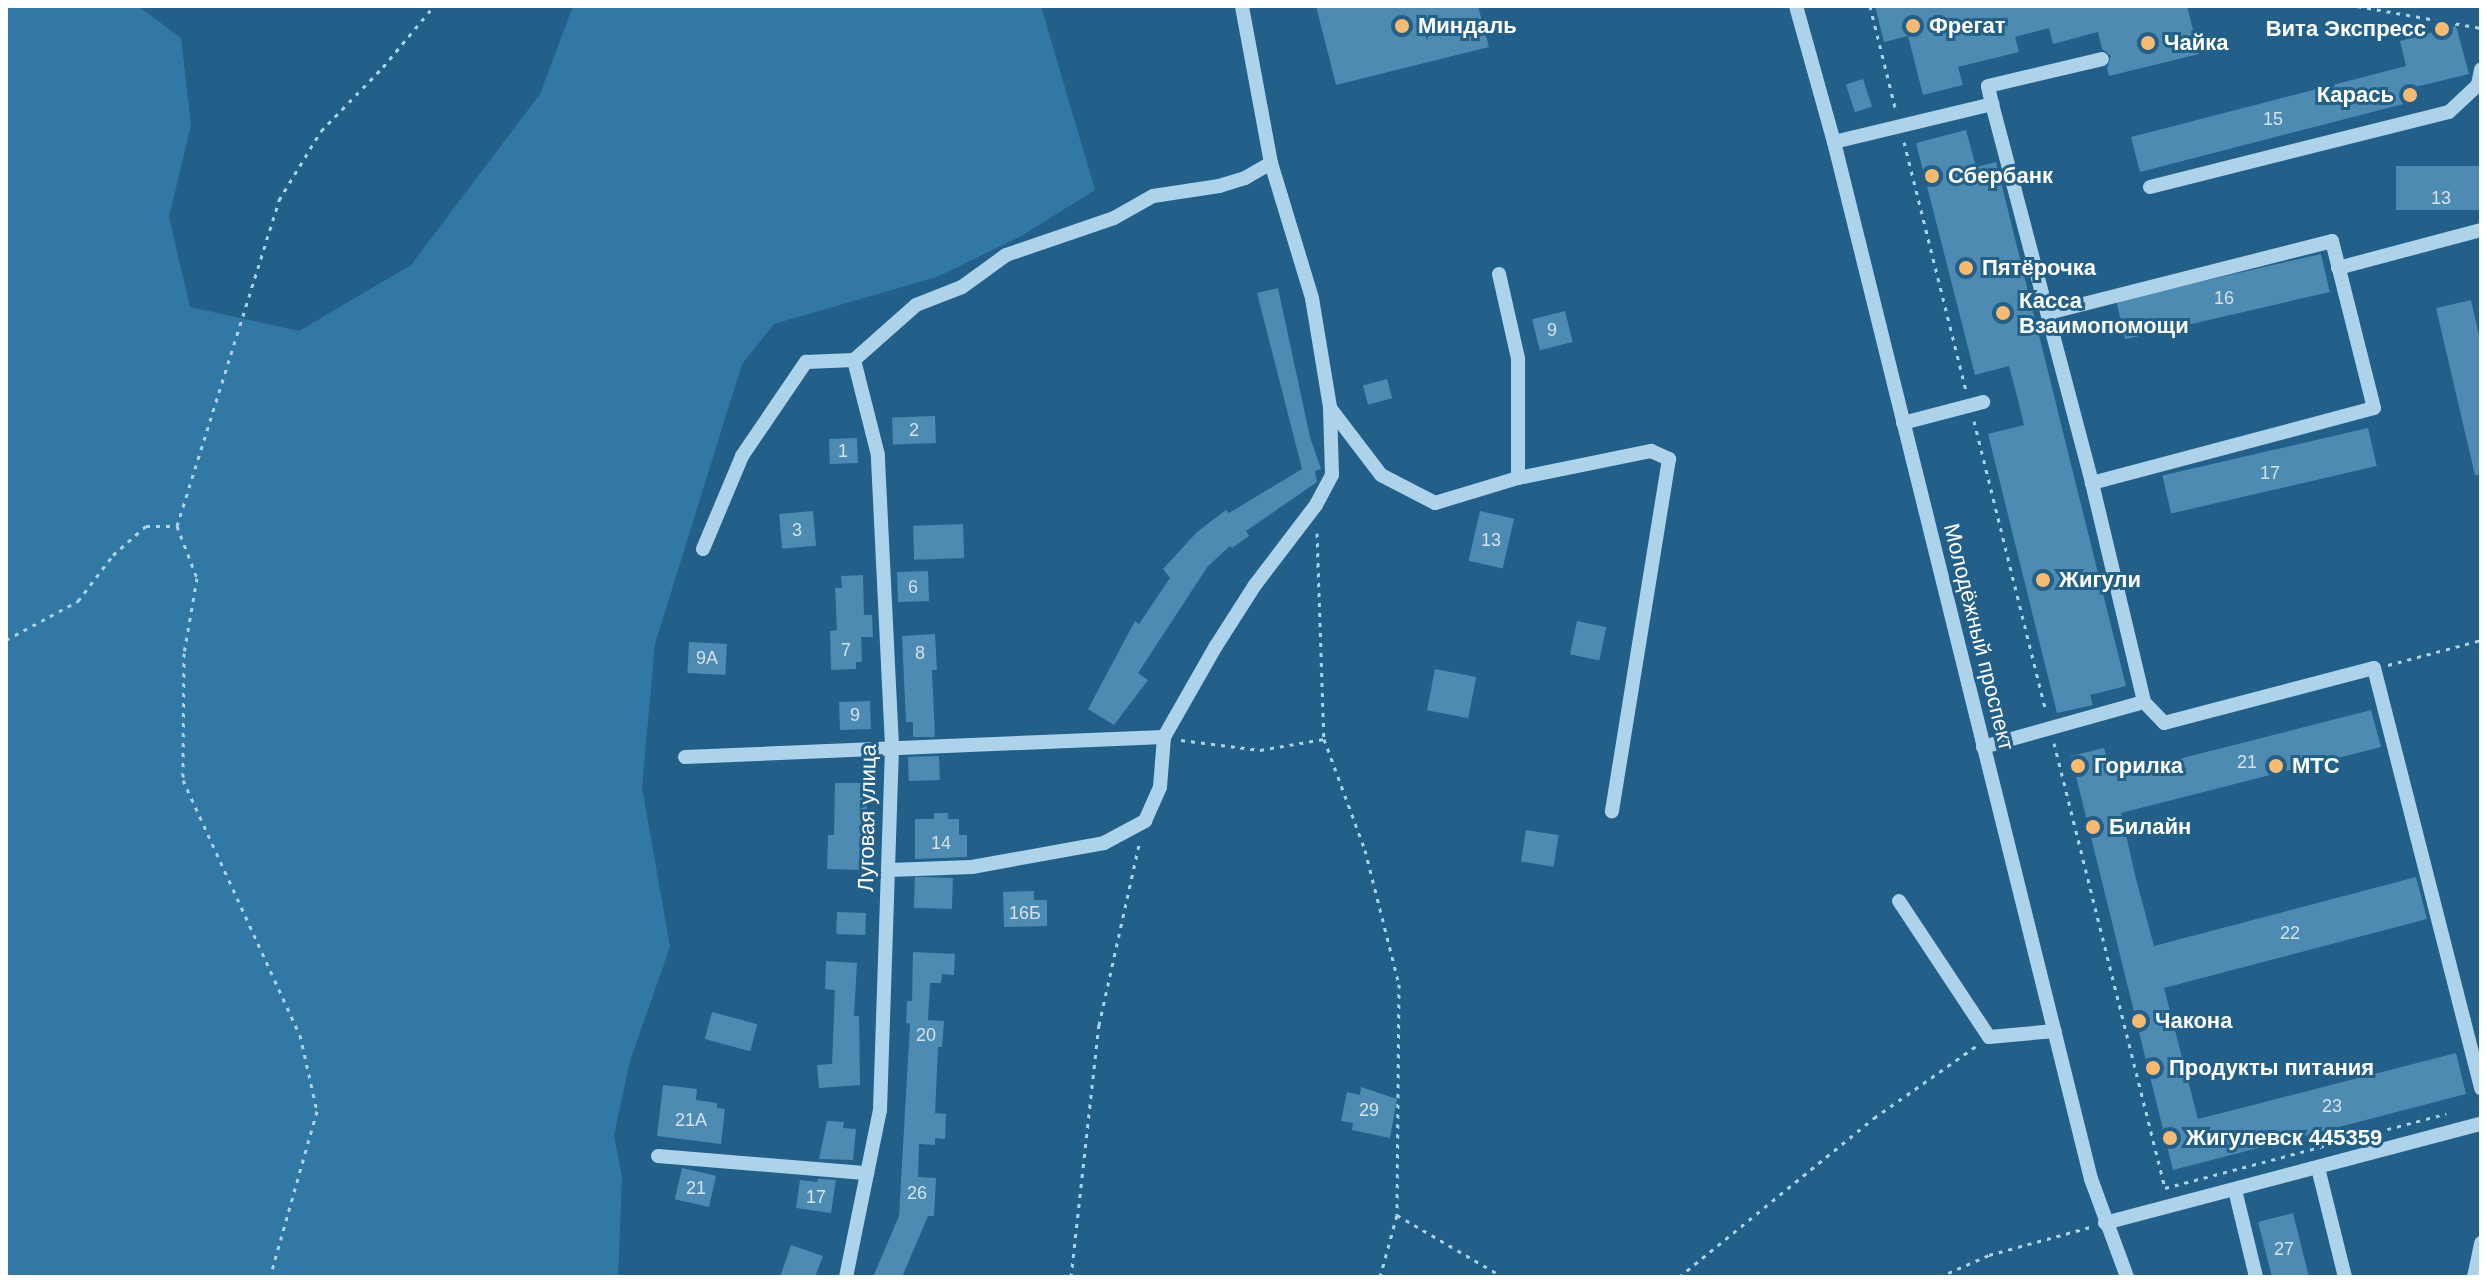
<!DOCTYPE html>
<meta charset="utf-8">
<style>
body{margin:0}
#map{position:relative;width:2487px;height:1283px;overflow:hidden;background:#225f89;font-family:Arial,sans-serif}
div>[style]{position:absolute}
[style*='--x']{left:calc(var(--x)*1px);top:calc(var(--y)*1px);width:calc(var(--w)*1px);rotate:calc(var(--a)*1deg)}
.green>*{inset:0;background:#3278a4}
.building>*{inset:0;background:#4e8bb2;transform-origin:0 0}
.path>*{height:3px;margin-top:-1.5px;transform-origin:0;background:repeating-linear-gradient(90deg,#add3ea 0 4px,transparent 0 10px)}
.minor>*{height:14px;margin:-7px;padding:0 7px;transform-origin:7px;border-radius:7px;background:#add3ea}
.dots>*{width:22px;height:22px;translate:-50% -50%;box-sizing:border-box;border:4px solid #225f89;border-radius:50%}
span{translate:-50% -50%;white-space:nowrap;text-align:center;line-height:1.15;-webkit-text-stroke:6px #225f89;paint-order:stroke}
.number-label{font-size:18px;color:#d3e2ec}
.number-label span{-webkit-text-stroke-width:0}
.poi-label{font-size:22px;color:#fff;font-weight:700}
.left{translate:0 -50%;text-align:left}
.right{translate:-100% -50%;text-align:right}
.street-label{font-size:22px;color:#fff}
.frame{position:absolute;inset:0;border:8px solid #fff;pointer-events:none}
</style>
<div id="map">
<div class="green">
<i style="clip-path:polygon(6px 6px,138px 6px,181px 38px,191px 125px,169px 217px,190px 307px,299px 331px,411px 265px,540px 94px,573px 6px,1041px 6px,1095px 190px,1023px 235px,937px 277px,774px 324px,742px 364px,655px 644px,642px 787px,670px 947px,630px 1061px,614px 1136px,622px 1177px,618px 1277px,6px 1277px)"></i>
</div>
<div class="building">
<i style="clip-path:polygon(1316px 6px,1478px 6px,1489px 47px,1336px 85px)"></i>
<i style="clip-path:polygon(1875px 6px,2187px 6px,2199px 54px,2109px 76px,2107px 68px,2111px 56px,2102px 49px,2098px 32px,2053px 44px,2049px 28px,2015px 37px,2019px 52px,1958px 67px,1963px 85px,1923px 95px,1908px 36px,1884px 42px)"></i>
<i style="clip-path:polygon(2456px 26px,2469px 74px,2411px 88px,2415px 101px,2140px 172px,2131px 137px,2406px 66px,2400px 41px)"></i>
<i style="left:1863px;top:79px;width:29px;height:18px;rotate:72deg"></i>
<i style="clip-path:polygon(1966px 130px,1976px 167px,1996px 162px,2126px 686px,2090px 695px,2093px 705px,2057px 713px,1988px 434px,2024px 425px,2018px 400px,2009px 366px,1975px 375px,1916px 143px)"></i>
<i style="left:2481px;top:166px;width:44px;height:85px;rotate:90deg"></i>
<i style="left:2321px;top:254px;width:39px;height:210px;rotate:77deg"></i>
<i style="clip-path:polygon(1278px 288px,1310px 437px,1321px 469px,1315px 471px,1317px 482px,1246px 531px,1249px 536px,1232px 548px,1230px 546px,1208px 566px,1138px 673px,1148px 680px,1114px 725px,1088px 709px,1135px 621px,1139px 624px,1170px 578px,1163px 569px,1197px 532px,1226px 510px,1229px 513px,1302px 469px,1257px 293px)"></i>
<i style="clip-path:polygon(2471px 300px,2481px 344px,2481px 475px,2475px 475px,2436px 308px)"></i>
<i style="left:1565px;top:311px;width:32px;height:34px;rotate:76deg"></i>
<i style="left:1387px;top:379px;width:20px;height:25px;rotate:75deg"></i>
<i style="left:935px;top:416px;width:27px;height:43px;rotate:88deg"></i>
<i style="left:2368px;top:428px;width:39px;height:211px;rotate:77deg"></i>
<i style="left:857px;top:438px;width:25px;height:28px;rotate:88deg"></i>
<i style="left:813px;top:511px;width:35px;height:34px;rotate:85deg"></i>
<i style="left:1480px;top:511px;width:35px;height:51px;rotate:13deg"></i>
<i style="left:963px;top:524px;width:34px;height:50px;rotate:88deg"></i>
<i style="left:928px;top:571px;width:30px;height:31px;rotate:88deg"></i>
<i style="clip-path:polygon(863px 575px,864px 615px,872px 615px,873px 637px,861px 637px,862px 662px,856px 662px,856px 669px,831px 670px,830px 631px,837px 630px,835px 588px,842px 588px,841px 576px)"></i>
<i style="left:1577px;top:621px;width:30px;height:34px;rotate:12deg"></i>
<i style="clip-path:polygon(935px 634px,937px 670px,932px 670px,935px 737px,913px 737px,913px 722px,906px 722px,902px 636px)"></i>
<i style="left:689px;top:642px;width:38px;height:31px;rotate:3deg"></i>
<i style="left:1435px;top:669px;width:42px;height:42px;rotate:11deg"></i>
<i style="left:870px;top:701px;width:28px;height:31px;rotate:88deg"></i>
<i style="clip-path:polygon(2371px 710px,2381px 747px,2121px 813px,2136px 879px,2154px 946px,2416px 877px,2427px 919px,2164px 988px,2198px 1119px,2456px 1053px,2466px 1094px,2173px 1170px,2071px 756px,2104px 748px,2112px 776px)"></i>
<i style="left:939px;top:756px;width:24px;height:31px;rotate:88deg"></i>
<i style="clip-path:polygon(835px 783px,867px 783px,867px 870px,827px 869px,828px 835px,834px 835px)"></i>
<i style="clip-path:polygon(934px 813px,948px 813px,948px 819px,959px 819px,959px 835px,967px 835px,967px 857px,915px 859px,915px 819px,934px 819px)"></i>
<i style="left:1526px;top:830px;width:33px;height:32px;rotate:9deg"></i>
<i style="left:953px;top:878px;width:31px;height:38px;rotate:92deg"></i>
<i style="clip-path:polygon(1034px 891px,1034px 900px,1047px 900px,1047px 926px,1004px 927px,1003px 892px)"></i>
<i style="left:837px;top:912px;width:29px;height:22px;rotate:2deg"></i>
<i style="clip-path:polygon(913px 952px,955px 954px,954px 975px,942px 974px,941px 983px,930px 983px,928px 1020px,944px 1021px,942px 1047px,938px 1047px,935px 1113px,946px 1114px,945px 1139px,935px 1138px,935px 1145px,919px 1144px,918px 1177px,936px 1178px,934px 1216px,928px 1216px,902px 1277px,873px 1277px,899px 1216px,910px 1024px,906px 1023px,907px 1001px,912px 1001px)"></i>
<i style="clip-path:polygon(826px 961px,857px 963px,854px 1016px,859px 1016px,860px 1085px,819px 1088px,817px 1065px,832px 1064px,835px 990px,825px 989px)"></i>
<i style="left:712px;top:1012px;width:47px;height:28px;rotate:15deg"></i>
<i style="clip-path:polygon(663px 1085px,697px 1089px,696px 1100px,717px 1103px,717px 1108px,725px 1109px,721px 1144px,657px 1136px)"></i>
<i style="clip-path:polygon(1361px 1087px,1397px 1099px,1390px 1138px,1352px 1130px,1353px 1123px,1341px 1121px,1347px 1092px,1360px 1095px)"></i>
<i style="clip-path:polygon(827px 1121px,844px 1122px,843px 1128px,856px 1129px,853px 1160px,819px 1159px)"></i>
<i style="left:682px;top:1168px;width:35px;height:32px;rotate:13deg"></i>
<i style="clip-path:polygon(818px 1179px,836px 1180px,831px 1213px,796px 1208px,800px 1180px,817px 1182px)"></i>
<i style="clip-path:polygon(2293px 1213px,2309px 1277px,2272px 1277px,2258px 1222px)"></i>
<i style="clip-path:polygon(791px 1245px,823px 1256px,815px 1277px,780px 1277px)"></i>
</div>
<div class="path">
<i style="--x:1870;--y:6;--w:108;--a:76.1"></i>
<i style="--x:2357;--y:6;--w:126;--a:10.1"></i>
<i style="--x:1904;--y:142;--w:256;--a:76"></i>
<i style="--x:1974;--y:421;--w:300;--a:76.1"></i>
<i style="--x:177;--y:526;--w:342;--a:-72.6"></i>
<i style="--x:279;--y:200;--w:81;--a:-58.7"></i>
<i style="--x:321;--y:131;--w:89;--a:-45.9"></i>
<i style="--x:383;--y:67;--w:80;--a:-50.1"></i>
<i style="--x:1317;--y:533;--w:206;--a:88.1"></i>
<i style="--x:1324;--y:739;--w:118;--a:69.7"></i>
<i style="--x:1365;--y:850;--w:138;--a:75.8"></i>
<i style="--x:1399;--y:984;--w:231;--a:90.5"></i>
<i style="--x:1397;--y:1215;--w:123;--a:30.3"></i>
<i style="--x:6;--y:640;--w:82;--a:-28.4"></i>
<i style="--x:78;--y:601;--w:58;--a:-52.7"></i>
<i style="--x:113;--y:555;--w:44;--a:-41.3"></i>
<i style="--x:146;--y:526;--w:31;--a:0"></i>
<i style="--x:177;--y:526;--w:56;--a:69"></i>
<i style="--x:197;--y:578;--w:76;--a:99.8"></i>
<i style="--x:184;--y:653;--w:127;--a:90.5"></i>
<i style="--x:183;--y:780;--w:281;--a:65.4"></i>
<i style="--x:300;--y:1035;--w:78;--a:77.4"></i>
<i style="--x:317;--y:1111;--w:173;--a:105.8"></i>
<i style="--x:2388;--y:665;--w:96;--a:-15"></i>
<i style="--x:1181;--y:740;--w:80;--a:7.2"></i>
<i style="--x:1260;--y:750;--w:65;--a:-9.8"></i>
<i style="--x:2054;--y:743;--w:459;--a:76"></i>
<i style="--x:2165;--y:1188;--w:291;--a:-14.8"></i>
<i style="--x:1071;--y:1277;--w:254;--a:-83.7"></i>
<i style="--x:1099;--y:1025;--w:185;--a:-77.5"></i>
<i style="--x:1380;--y:1277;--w:64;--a:-74.7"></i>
<i style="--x:1679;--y:1277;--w:252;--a:-39.2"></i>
<i style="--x:1874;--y:1118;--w:125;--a:-35.2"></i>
<i style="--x:1939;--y:1277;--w:55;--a:-23.7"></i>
<i style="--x:1989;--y:1255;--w:105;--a:-15.5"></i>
</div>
<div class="minor">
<i style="--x:1796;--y:6;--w:141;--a:74.4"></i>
<i style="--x:1834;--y:142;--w:1068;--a:76.08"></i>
<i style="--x:2091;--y:1179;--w:104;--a:69.8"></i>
<i style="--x:1992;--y:104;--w:392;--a:75.2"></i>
<i style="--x:2092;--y:483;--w:225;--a:76.6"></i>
<i style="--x:2144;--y:702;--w:29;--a:46"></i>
<i style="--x:2164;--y:723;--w:217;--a:-14.7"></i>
<i style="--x:2374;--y:668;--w:434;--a:75.7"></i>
<i style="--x:1834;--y:142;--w:163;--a:-13.5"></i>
<i style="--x:1992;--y:104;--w:18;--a:-103"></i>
<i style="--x:1988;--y:86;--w:117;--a:-13.3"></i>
<i style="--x:2150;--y:187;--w:308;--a:-14.1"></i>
<i style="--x:2449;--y:112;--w:40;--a:-43"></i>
<i style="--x:2478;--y:85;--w:16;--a:-79"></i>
<i style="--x:2338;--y:268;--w:148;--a:-14.9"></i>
<i style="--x:1499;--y:274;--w:86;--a:77.3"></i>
<i style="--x:1518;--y:358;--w:120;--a:90"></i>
<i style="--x:2048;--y:313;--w:293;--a:-14.2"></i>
<i style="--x:2332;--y:241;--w:172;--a:75.9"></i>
<i style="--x:2374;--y:408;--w:292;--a:165.1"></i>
<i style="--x:1330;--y:408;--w:84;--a:52.7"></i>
<i style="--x:1381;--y:475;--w:61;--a:27.4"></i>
<i style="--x:1435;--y:503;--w:87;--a:-16.8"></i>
<i style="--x:1518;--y:478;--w:136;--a:-11.5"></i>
<i style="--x:1651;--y:451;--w:20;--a:24"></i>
<i style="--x:1669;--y:459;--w:357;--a:99.2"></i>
<i style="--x:1903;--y:423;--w:83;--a:-14.7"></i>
<i style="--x:703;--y:549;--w:101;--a:-67.2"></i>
<i style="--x:742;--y:456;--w:114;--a:-55.8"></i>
<i style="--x:806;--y:362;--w:48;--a:-2.4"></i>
<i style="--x:854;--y:360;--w:83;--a:-41.6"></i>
<i style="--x:916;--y:305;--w:49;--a:-21.4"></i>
<i style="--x:962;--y:287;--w:54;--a:-36"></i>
<i style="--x:1006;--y:255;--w:114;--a:-18.9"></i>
<i style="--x:1114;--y:218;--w:45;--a:-29.4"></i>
<i style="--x:1153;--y:196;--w:67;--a:-8.6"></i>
<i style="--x:1219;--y:186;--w:27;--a:-17"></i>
<i style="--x:1245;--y:178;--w:30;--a:-30"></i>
<i style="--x:1983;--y:747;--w:167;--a:-15.6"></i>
<i style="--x:685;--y:757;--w:479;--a:-2.4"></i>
<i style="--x:1164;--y:737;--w:105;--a:-60.3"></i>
<i style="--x:1216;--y:646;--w:72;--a:-57.4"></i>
<i style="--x:1255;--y:585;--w:101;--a:-52.7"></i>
<i style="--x:1316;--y:505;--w:34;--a:-62"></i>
<i style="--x:1332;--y:475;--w:68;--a:-91.7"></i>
<i style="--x:1330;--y:407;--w:110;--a:-99.4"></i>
<i style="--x:1312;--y:298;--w:141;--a:-106.9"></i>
<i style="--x:1271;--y:163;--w:160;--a:-100.5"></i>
<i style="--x:889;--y:870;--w:83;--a:-2.1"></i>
<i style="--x:972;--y:867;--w:134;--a:-10.3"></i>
<i style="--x:1104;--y:843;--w:47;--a:-28.2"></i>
<i style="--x:1145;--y:821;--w:37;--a:-66"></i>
<i style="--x:1160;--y:787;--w:50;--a:-85.4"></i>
<i style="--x:1899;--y:901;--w:163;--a:56.5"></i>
<i style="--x:1989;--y:1037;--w:66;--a:-5.2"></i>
<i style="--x:658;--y:1156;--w:210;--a:4.7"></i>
<i style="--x:2318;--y:1168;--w:112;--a:76.1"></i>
<i style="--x:2235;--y:1190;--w:89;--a:76.4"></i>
<i style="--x:2105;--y:1223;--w:389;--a:-14.8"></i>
<i style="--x:846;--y:1277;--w:170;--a:-78.5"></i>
<i style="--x:880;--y:1110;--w:364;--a:-88.1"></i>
<i style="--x:892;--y:746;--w:291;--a:-92.8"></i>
<i style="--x:878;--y:455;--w:98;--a:-104.2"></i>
<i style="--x:2474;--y:1277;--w:35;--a:-78"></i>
</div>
<div class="dots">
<i style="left:1402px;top:26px;background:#f7ba6f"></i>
<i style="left:1913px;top:26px;background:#f7ba6f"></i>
<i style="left:2442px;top:29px;background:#f7ba6f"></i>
<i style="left:2148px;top:43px;background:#f7ba6f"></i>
<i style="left:2410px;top:95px;background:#f7ba6f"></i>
<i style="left:1932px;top:176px;background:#f7ba6f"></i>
<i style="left:1966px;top:268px;background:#f7ba6f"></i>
<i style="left:2003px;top:313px;background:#f7ba6f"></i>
<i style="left:2043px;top:580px;background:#f7ba6f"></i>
<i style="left:2078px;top:766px;background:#f7ba6f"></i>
<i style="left:2276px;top:766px;background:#f7ba6f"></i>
<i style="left:2093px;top:827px;background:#f7ba6f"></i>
<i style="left:2139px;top:1021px;background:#f7ba6f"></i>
<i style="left:2153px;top:1068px;background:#f7ba6f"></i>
<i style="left:2170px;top:1138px;background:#f7ba6f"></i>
</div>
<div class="number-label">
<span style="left:2273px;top:119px">15</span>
<span style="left:2441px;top:198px">13</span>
<span style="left:2224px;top:298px">16</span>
<span style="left:1552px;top:330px">9</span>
<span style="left:914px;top:430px">2</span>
<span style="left:843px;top:451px">1</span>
<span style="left:2270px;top:473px">17</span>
<span style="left:797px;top:530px">3</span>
<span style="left:1491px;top:540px">13</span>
<span style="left:913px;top:587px">6</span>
<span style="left:846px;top:650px">7</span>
<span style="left:920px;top:653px">8</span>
<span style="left:707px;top:658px">9А</span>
<span style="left:855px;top:715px">9</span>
<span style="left:2247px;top:762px">21</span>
<span style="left:941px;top:843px">14</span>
<span style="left:1025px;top:913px">16Б</span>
<span style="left:2290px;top:933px">22</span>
<span style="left:926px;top:1035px">20</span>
<span style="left:2332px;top:1106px">23</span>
<span style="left:1369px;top:1110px">29</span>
<span style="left:691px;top:1120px">21А</span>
<span style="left:696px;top:1188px">21</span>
<span style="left:917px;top:1193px">26</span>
<span style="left:816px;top:1197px">17</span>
<span style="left:2284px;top:1249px">27</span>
</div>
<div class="poi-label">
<span class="left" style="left:1418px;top:26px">Миндаль</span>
<span class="left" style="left:1929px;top:26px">Фрегат</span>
<span class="right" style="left:2426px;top:29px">Вита Экспресс</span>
<span class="left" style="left:2164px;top:43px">Чайка</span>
<span class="right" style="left:2394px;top:95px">Карась</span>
<span class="left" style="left:1948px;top:176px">Сбербанк</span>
<span class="left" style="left:1982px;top:268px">Пятёрочка</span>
<span class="left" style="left:2019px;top:313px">Касса<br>Взаимопомощи</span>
<span class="left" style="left:2059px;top:580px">Жигули</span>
<span class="left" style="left:2094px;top:766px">Горилка</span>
<span class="left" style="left:2292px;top:766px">МТС</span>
<span class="left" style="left:2109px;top:827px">Билайн</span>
<span class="left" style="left:2155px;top:1021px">Чакона</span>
<span class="left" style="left:2169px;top:1068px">Продукты питания</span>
<span class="left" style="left:2186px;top:1138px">Жигулевск 445359</span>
</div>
<div class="street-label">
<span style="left:1979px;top:637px;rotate:76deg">Молодёжный проспект</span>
<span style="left:867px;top:818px;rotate:-89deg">Луговая улица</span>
</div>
<div class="frame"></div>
</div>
